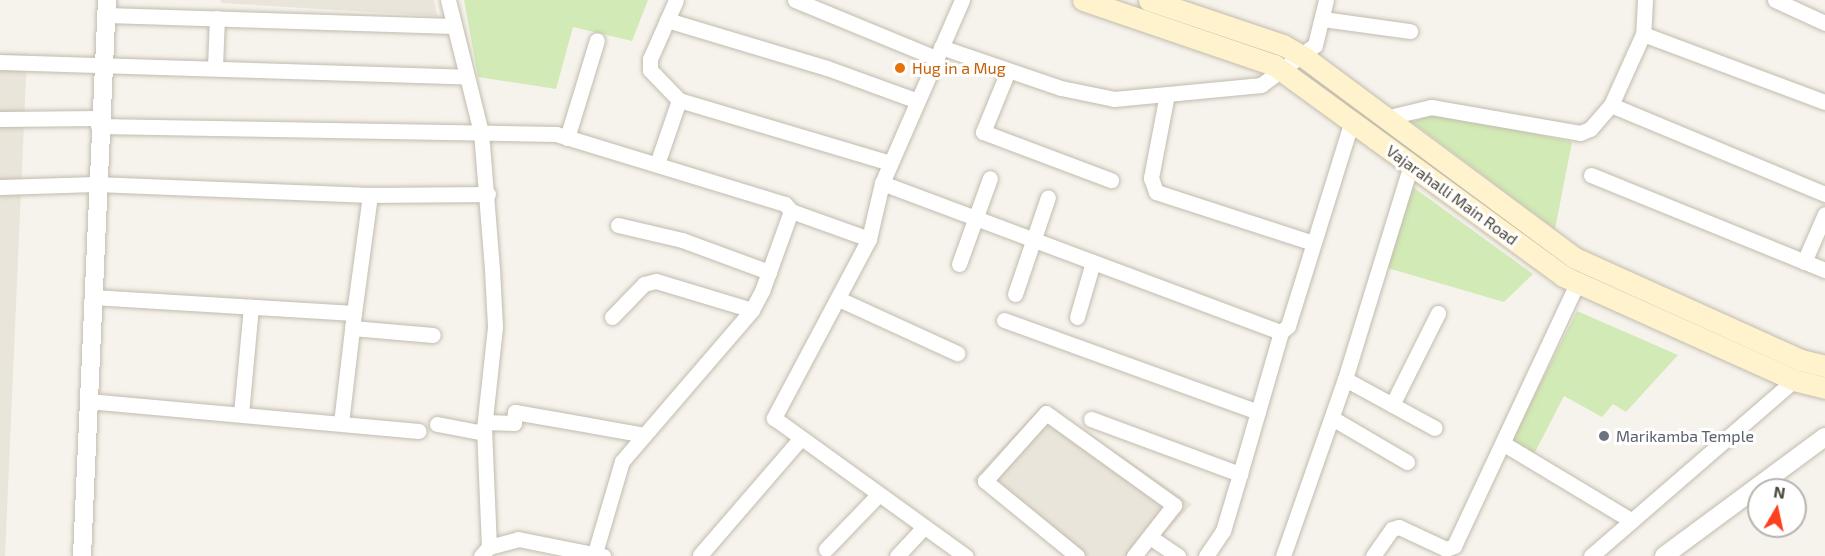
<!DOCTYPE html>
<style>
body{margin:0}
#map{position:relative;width:1825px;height:556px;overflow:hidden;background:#f6f3ec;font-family:"Exo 2",sans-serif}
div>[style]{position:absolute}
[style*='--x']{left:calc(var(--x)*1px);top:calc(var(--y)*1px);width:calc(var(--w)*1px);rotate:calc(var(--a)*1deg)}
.residential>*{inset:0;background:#eae5da}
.green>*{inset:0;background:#d2eab5}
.roads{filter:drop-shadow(0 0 2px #c2bbae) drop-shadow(0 0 2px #c2bbae)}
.minor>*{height:15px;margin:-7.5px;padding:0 7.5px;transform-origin:7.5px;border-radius:7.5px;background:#fff}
.tertiary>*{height:18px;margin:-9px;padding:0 9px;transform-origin:9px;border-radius:9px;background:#fff}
.secondary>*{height:21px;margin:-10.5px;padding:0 10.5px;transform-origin:10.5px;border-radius:10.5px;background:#fff3cd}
.dots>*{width:16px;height:16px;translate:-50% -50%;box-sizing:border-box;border:3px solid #fff;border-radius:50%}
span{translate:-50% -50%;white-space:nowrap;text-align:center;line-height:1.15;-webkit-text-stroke:6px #fff;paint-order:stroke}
.food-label{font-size:16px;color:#c56008}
.left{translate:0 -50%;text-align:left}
.street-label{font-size:16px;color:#4b4439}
.worship-label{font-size:16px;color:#5b616d}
.north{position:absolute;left:1747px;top:478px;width:60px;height:60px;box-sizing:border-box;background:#fff;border:2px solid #b7b4b0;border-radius:50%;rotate:9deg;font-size:16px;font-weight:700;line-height:24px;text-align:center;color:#4b4439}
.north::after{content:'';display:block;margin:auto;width:21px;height:27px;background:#fc3f1d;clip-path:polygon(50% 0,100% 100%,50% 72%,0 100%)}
</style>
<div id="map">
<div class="residential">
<i style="clip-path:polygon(221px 0,434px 0,437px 16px,221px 3px)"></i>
<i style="clip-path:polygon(0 54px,27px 54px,5px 556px,0 556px)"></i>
<i style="clip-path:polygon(1044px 403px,1192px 504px,1144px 556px,1068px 556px,972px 480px)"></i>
</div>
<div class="green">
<i style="clip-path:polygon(464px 0,648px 0,632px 41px,573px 27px,556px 89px,478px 77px)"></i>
<i style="clip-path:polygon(1438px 113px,1572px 142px,1555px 229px,1412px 122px)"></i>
<i style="clip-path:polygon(1410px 185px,1533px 274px,1504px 302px,1384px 267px)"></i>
<i style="clip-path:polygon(1577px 311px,1678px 355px,1626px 412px,1613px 404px,1602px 417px,1564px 396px,1533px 456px,1511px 441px)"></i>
</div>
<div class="roads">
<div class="minor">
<i style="--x:448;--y:0;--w:136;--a:76"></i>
<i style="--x:481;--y:132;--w:137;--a:85.4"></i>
<i style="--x:492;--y:269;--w:58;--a:87"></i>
<i style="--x:495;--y:327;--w:102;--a:96.2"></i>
<i style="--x:484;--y:428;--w:119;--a:87.6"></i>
<i style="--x:489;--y:547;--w:12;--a:132"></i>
<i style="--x:795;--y:0;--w:152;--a:22.4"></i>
<i style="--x:962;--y:0;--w:200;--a:113.6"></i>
<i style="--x:882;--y:183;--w:57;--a:103.1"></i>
<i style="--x:869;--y:239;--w:203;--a:118"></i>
<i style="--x:774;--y:418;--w:236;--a:35.8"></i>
<i style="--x:1645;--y:0;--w:34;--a:93"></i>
<i style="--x:1643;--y:34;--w:194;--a:20.5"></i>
<i style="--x:1775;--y:0;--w:55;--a:24.7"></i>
<i style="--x:106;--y:15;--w:348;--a:1.8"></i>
<i style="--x:1323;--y:19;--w:88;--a:7.9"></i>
<i style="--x:667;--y:20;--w:167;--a:16.7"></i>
<i style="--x:827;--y:68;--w:94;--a:20"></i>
<i style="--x:941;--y:47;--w:127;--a:18.9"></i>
<i style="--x:1061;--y:88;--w:54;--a:11.7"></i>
<i style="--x:1114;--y:99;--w:148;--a:-5.4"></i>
<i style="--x:1261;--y:85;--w:67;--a:-36.5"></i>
<i style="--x:1315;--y:45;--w:46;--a:-76.3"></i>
<i style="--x:0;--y:62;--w:466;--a:1.8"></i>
<i style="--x:215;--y:67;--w:49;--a:-87.7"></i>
<i style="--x:1008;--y:71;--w:66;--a:112.3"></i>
<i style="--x:983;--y:132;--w:137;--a:20.6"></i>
<i style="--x:1167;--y:94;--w:86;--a:100.8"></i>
<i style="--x:1151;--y:178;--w:15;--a:70"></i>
<i style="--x:1156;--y:192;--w:165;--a:18"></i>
<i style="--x:679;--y:100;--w:220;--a:16.6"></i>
<i style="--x:1611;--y:105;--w:232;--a:22.6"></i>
<i style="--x:1385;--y:118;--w:47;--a:-13.4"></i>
<i style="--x:1431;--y:107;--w:151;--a:9.9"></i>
<i style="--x:1580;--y:133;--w:11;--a:-22"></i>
<i style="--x:1590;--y:129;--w:32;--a:-49"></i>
<i style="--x:1611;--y:105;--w:78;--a:-65.7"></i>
<i style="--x:0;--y:119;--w:99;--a:-0.6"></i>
<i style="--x:98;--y:126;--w:458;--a:1"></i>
<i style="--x:556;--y:134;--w:239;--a:17"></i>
<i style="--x:785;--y:204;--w:9;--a:49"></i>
<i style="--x:791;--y:211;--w:85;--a:109.9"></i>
<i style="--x:762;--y:291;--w:21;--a:118"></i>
<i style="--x:752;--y:310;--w:199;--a:130.7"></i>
<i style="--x:622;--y:461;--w:96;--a:106.4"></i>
<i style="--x:567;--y:138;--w:102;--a:-73"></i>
<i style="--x:657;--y:164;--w:68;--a:-71"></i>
<i style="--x:679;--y:100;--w:42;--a:-134"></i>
<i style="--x:650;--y:70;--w:11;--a:-90"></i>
<i style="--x:650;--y:59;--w:64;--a:-66.2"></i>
<i style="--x:1591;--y:175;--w:253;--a:22.1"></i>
<i style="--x:882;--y:183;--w:426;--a:20.5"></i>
<i style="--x:1281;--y:332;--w:9;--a:-41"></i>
<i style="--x:1288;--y:326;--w:216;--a:-72.7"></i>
<i style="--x:0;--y:187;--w:96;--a:-1.8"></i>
<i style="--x:96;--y:184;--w:274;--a:2.3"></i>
<i style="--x:370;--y:195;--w:119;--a:97.7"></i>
<i style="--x:354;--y:313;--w:262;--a:-176.5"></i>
<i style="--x:370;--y:195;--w:118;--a:-0.5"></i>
<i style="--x:791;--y:211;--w:83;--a:19.7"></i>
<i style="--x:618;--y:225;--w:66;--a:13.2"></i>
<i style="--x:682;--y:240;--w:93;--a:20.2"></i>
<i style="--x:1804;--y:262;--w:52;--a:-66.4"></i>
<i style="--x:959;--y:264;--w:91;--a:-70.2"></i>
<i style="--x:1015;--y:294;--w:102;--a:-71.2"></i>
<i style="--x:841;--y:300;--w:128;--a:24.6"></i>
<i style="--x:612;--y:317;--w:46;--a:-45.9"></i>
<i style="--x:644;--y:284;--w:12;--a:-14"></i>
<i style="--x:656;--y:281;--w:100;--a:16.8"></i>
<i style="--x:1077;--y:317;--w:57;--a:-73.8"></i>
<i style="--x:1004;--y:320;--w:270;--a:19.9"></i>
<i style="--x:352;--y:328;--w:81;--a:4.9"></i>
<i style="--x:1345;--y:379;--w:102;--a:28.6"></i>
<i style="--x:88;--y:401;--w:332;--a:5.2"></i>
<i style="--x:1392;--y:405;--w:103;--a:-63.4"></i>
<i style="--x:241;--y:414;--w:107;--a:-84.7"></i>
<i style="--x:1332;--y:418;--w:87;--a:30.4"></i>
<i style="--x:1091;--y:419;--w:159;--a:20.3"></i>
<i style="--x:1240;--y:474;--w:148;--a:-73.9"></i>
<i style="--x:485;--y:422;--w:29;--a:2"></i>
<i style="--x:514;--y:423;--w:11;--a:-85"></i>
<i style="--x:515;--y:412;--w:127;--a:10"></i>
<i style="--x:341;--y:423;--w:111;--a:-83.3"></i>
<i style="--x:437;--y:424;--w:48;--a:10.8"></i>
<i style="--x:1504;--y:444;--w:149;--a:31"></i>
<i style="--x:1150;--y:537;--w:34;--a:34"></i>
<i style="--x:489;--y:547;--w:30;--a:-15"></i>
<i style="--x:518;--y:539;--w:87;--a:11.3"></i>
<i style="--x:826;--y:549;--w:75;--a:-46.1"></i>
<i style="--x:700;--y:555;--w:153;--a:-49.2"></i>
<i style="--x:897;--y:556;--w:40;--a:-47"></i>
<i style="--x:1077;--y:556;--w:119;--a:-140.8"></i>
<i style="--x:985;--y:481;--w:91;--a:-48.1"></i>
<i style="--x:1046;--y:413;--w:158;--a:35.7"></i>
<i style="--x:1174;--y:505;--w:65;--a:128.1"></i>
<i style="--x:1206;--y:556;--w:30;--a:-56"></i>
<i style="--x:1223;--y:531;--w:59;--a:-73.4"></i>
<i style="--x:1283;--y:556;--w:188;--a:-70.7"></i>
<i style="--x:1345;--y:379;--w:225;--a:-72.9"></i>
<i style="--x:1373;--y:556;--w:33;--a:-55"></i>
<i style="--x:1392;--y:529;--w:7;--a:-16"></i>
<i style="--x:1399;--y:527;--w:52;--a:25.1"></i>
<i style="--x:1446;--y:549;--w:9;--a:-21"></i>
<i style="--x:1454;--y:546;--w:290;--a:-64.9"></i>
<i style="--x:1591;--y:556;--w:269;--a:-40.9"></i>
</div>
<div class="tertiary">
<i style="--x:82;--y:556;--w:557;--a:-87.43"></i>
<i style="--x:1664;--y:556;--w:200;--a:-36.5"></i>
</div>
<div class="secondary">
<i style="--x:1083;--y:0;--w:202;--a:18.8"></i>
<i style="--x:1274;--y:65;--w:358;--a:36.1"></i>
<i style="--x:1563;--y:276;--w:253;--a:24.2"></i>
<i style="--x:1794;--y:380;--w:32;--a:14"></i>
<i style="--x:1149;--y:0;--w:141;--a:18.6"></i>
<i style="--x:1283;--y:45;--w:24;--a:30"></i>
<i style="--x:1304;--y:57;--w:337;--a:36.6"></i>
<i style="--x:1575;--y:258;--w:248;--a:24.3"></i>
<i style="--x:1801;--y:360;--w:25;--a:14"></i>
</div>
</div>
<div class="dots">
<i style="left:900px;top:68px;background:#e8710a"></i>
<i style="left:1604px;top:436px;background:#6b7280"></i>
</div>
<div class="food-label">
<span class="left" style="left:912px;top:68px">Hug in a Mug</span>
</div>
<div class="street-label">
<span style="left:1452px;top:195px;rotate:36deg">Vajarahalli Main Road</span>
</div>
<div class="worship-label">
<span class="left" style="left:1616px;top:436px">Marikamba Temple</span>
</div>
<div class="north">N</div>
</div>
